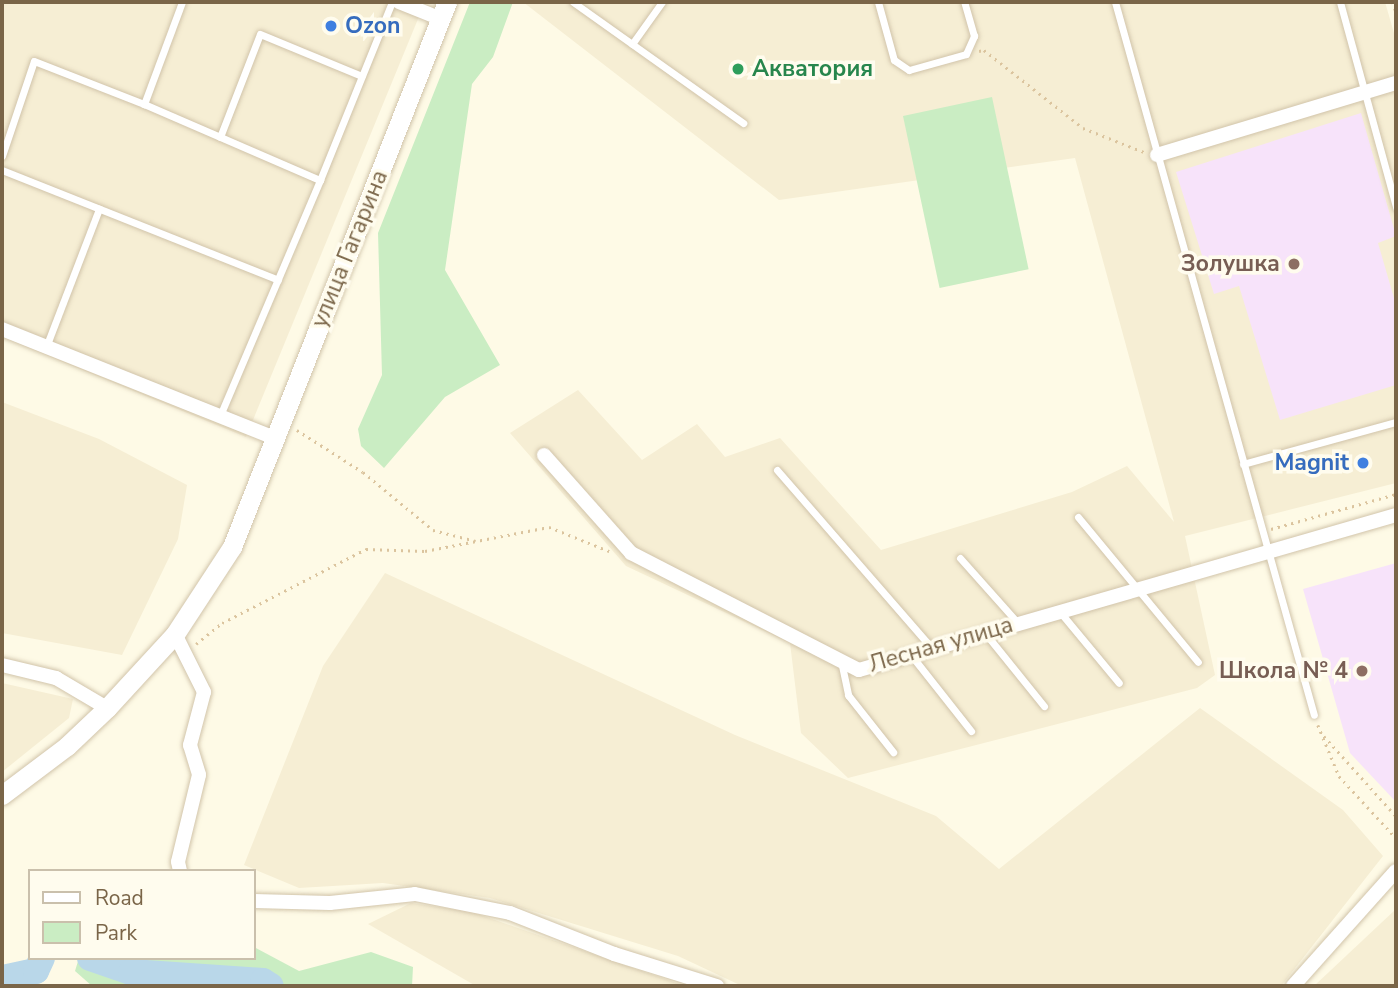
<!DOCTYPE html>
<meta charset="utf-8">
<style>
body{margin:0}
#map{position:relative;width:1398px;height:988px;overflow:hidden;background:#fefae6;font-family:"Nunito Sans",sans-serif}
div>[style]{position:absolute}
[style*='--x']{left:calc(var(--x)*1px);top:calc(var(--y)*1px);width:calc(var(--w)*1px);rotate:calc(var(--a)*1deg)}
.residential>*{inset:0;background:#f6eed4}
.education>*{inset:0;background:#f7e3fa}
.green>*{inset:0;background:#caedc3;transform-origin:0 0}
.river>*{height:26px;margin:-13px;padding:0 13px;transform-origin:13px;border-radius:13px;background:#b9d7e9}
.path>*{height:2.5px;margin-top:-1.25px;transform-origin:0;background:repeating-linear-gradient(90deg,#dbc49e 0 2px,transparent 0 7px)}
.roads{filter:drop-shadow(0 0 2px #d1c4aa) drop-shadow(0 0 2px #d1c4aa)}
.lane>*{height:7px;margin:-3.5px;padding:0 3.5px;transform-origin:3.5px;border-radius:3.5px;background:#fff}
.street>*{height:14px;margin:-7px;padding:0 7px;transform-origin:7px;border-radius:7px;background:#fff}
.secondary>*{height:19px;margin:-9.5px;padding:0 9.5px;transform-origin:9.5px;border-radius:9.5px;background:#fff}
.dots>*{width:19px;height:19px;translate:-50% -50%;box-sizing:border-box;border:4px solid #fffcee;border-radius:50%}
span{translate:-50% -50%;white-space:nowrap;text-align:center;line-height:1.15;-webkit-text-stroke:7px #fffcee;paint-order:stroke}
.shop-label{font-size:23px;color:#366cbe;font-weight:700}
.left{translate:0 -50%;text-align:left}
.right{translate:-100% -50%;text-align:right}
.leisure-label{font-size:23px;color:#27864d;font-weight:700}
.street-label{font-size:23px;color:#7a6548}
.education-label{font-size:23px;color:#785e54;font-weight:700}
.frame{position:absolute;inset:0;border:4px solid #7a6548;pointer-events:none}
.legend{position:absolute;left:28px;top:869px;width:228px;height:91px;box-sizing:border-box;background:#fffcee;border:2px solid #cac0ac;margin:0;padding:9px 12px;list-style:none;font-size:21px;color:#7a6548}
.legend li{display:flex;align-items:center;gap:14px;height:35px}
.legend b{width:35px;border:2px solid #cac0ac}
</style>
<div id="map">
<div class="residential">
<i style="clip-path:polygon(2px 2px,425px 2px,246px 437px,2px 337px)"></i>
<i style="clip-path:polygon(523px 2px,1385px 2px,1396px 40px,1396px 483px,1185px 536px,1215px 675px,1197px 688px,848px 778px,801px 733px,790px 643px,626px 566px,510px 433px,578px 390px,642px 460px,697px 424px,725px 457px,780px 438px,881px 550px,1072px 492px,1127px 466px,1174px 522px,1075px 158px,779px 200px)"></i>
<i style="clip-path:polygon(2px 402px,99px 439px,187px 485px,178px 539px,122px 655px,2px 633px)"></i>
<i style="clip-path:polygon(385px 573px,735px 735px,936px 816px,999px 869px,1200px 708px,1343px 810px,1383px 856px,1281px 986px,742px 986px,678px 956px,490px 898px,383px 883px,299px 888px,244px 865px,323px 666px)"></i>
<i style="clip-path:polygon(2px 683px,73px 699px,69px 718px,2px 772px)"></i>
<i style="clip-path:polygon(411px 903px,472px 912px,685px 986px,476px 986px,368px 924px)"></i>
<i style="clip-path:polygon(1396px 909px,1396px 986px,1314px 986px)"></i>
</div>
<div class="education">
<i style="clip-path:polygon(1361px 113px,1396px 236px,1378px 243px,1396px 305px,1396px 385px,1280px 420px,1239px 286px,1214px 294px,1176px 172px)"></i>
<i style="clip-path:polygon(1396px 563px,1396px 802px,1350px 753px,1303px 589px)"></i>
</div>
<div class="green">
<i style="clip-path:polygon(470px 2px,513px 2px,493px 57px,472px 84px,445px 270px,500px 365px,445px 397px,384px 468px,361px 446px,358px 429px,382px 375px,378px 233px)"></i>
<i style="left:992px;top:97px;width:176px;height:91px;rotate:78deg"></i>
<i style="clip-path:polygon(254px 947px,299px 971px,371px 952px,413px 967px,412px 986px,92px 986px,75px 971px,79px 958px,254px 958px)"></i>
</div>
<div class="river">
<i style="--x:90;--y:958;--w:43;--a:18.9"></i>
<i style="--x:131;--y:972;--w:132;--a:3.9"></i>
<i style="--x:263;--y:981;--w:9;--a:32"></i>
<i style="--x:2;--y:978;--w:35;--a:-12"></i>
<i style="--x:36;--y:971;--w:14;--a:-65"></i>
</div>
<div class="path">
<i style="--x:1393;--y:2;--w:10;--a:73"></i>
<i style="--x:979;--y:51;--w:5;--a:-11"></i>
<i style="--x:984;--y:50;--w:126;--a:38.2"></i>
<i style="--x:1083;--y:128;--w:66;--a:21.5"></i>
<i style="--x:297;--y:430;--w:78;--a:32.5"></i>
<i style="--x:363;--y:472;--w:91;--a:39.6"></i>
<i style="--x:433;--y:530;--w:44;--a:14.3"></i>
<i style="--x:1271;--y:529;--w:130;--a:-15.6"></i>
<i style="--x:196;--y:644;--w:33;--a:-39"></i>
<i style="--x:222;--y:623;--w:162;--a:-27.2"></i>
<i style="--x:366;--y:549;--w:59;--a:1.9"></i>
<i style="--x:425;--y:551;--w:126;--a:-11"></i>
<i style="--x:549;--y:527;--w:65;--a:21.8"></i>
<i style="--x:1318;--y:725;--w:55;--a:67.6"></i>
<i style="--x:1339;--y:776;--w:84;--a:47.4"></i>
<i style="--x:1324;--y:736;--w:108;--a:48"></i>
</div>
<div class="roads">
<div class="lane">
<i style="--x:182;--y:2;--w:109;--a:110.4"></i>
<i style="--x:144;--y:104;--w:192;--a:23.4"></i>
<i style="--x:320;--y:180;--w:256;--a:113"></i>
<i style="--x:573;--y:2;--w:209;--a:35.4"></i>
<i style="--x:878;--y:2;--w:60;--a:74.6"></i>
<i style="--x:894;--y:60;--w:18;--a:34"></i>
<i style="--x:909;--y:70;--w:59;--a:-15.7"></i>
<i style="--x:966;--y:54;--w:20;--a:-66"></i>
<i style="--x:974;--y:36;--w:35;--a:-106"></i>
<i style="--x:1115;--y:2;--w:740;--a:74.41"></i>
<i style="--x:1340;--y:2;--w:213;--a:74.7"></i>
<i style="--x:632;--y:44;--w:52;--a:-54.5"></i>
<i style="--x:220;--y:137;--w:110;--a:-68.8"></i>
<i style="--x:260;--y:34;--w:110;--a:22.4"></i>
<i style="--x:2;--y:156;--w:100;--a:-71.4"></i>
<i style="--x:34;--y:61;--w:118;--a:21.4"></i>
<i style="--x:2;--y:170;--w:297;--a:21.7"></i>
<i style="--x:320;--y:180;--w:192;--a:-68"></i>
<i style="--x:46;--y:347;--w:148;--a:-69"></i>
<i style="--x:1243;--y:464;--w:159;--a:-15.4"></i>
<i style="--x:777;--y:470;--w:236;--a:49"></i>
<i style="--x:1078;--y:517;--w:188;--a:50.4"></i>
<i style="--x:960;--y:558;--w:87;--a:48.3"></i>
<i style="--x:1060;--y:612;--w:92;--a:50.3"></i>
<i style="--x:985;--y:633;--w:94;--a:51.1"></i>
<i style="--x:911;--y:655;--w:97;--a:51.7"></i>
<i style="--x:841;--y:661;--w:35;--a:78"></i>
<i style="--x:848;--y:695;--w:73;--a:51.7"></i>
</div>
<div class="street">
<i style="--x:399;--y:2;--w:45;--a:22"></i>
<i style="--x:1157;--y:155;--w:250;--a:-16.8"></i>
<i style="--x:2;--y:329;--w:294;--a:21.8"></i>
<i style="--x:544;--y:455;--w:131;--a:48.4"></i>
<i style="--x:631;--y:553;--w:256;--a:27.2"></i>
<i style="--x:859;--y:670;--w:559;--a:-16.1"></i>
<i style="--x:175;--y:634;--w:65;--a:63.4"></i>
<i style="--x:204;--y:692;--w:55;--a:104.8"></i>
<i style="--x:190;--y:745;--w:31;--a:73"></i>
<i style="--x:199;--y:775;--w:89;--a:103.6"></i>
<i style="--x:178;--y:862;--w:9;--a:77"></i>
<i style="--x:2;--y:665;--w:56;--a:13.5"></i>
<i style="--x:56;--y:678;--w:59;--a:30.5"></i>
<i style="--x:254;--y:901;--w:76;--a:1.5"></i>
<i style="--x:330;--y:903;--w:85;--a:-6"></i>
<i style="--x:415;--y:894;--w:97;--a:11.3"></i>
<i style="--x:510;--y:913;--w:112;--a:21.5"></i>
<i style="--x:614;--y:954;--w:108;--a:17.3"></i>
<i style="--x:1293;--y:986;--w:154;--a:-48.2"></i>
</div>
<div class="secondary">
<i style="--x:2;--y:795;--w:81;--a:-37"></i>
<i style="--x:67;--y:746;--w:55;--a:-43.5"></i>
<i style="--x:107;--y:708;--w:100;--a:-47.4"></i>
<i style="--x:175;--y:634;--w:104;--a:-56.8"></i>
<i style="--x:232;--y:547;--w:586;--a:-68.47"></i>
</div>
</div>
<div class="dots">
<i style="left:331px;top:26px;background:#3f7fe0"></i>
<i style="left:738px;top:69px;background:#2e9e5b"></i>
<i style="left:1294px;top:264px;background:#8d6e63"></i>
<i style="left:1363px;top:463px;background:#3f7fe0"></i>
<i style="left:1362px;top:671px;background:#8d6e63"></i>
</div>
<div class="shop-label">
<span class="left" style="left:345px;top:26px">Ozon</span>
<span class="right" style="left:1349px;top:463px">Magnit</span>
</div>
<div class="leisure-label">
<span class="left" style="left:752px;top:69px">Акватория</span>
</div>
<div class="street-label">
<span style="left:350px;top:249px;rotate:-68deg">улица Гагарина</span>
<span style="left:941px;top:645px;rotate:-16deg">Лесная улица</span>
</div>
<div class="education-label">
<span class="right" style="left:1280px;top:264px">Золушка</span>
<span class="right" style="left:1348px;top:671px">Школа № 4</span>
</div>
<div class="frame"></div>
<ul class="legend">
<li><b style="height:9px;background:#fff"></b>Road</li>
<li><b style="height:19px;background:#caedc3"></b>Park</li>
</ul>
</div>
